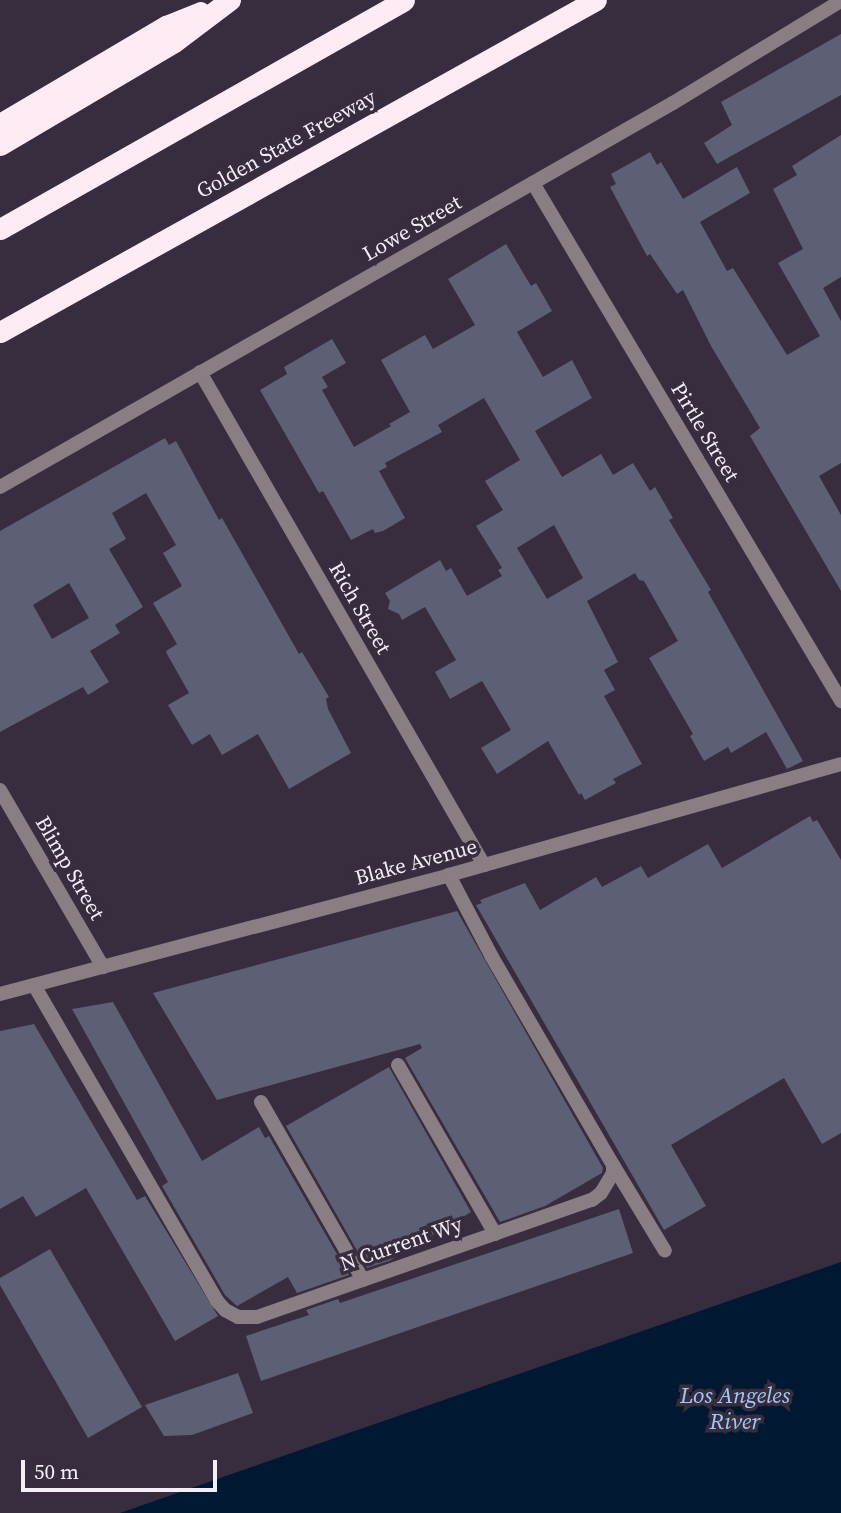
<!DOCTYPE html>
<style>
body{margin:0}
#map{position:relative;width:841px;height:1513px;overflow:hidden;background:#372d3e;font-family:"Source Serif 4",serif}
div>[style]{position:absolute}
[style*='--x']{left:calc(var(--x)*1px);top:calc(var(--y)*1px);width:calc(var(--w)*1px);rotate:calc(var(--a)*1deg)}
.water>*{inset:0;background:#001832}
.building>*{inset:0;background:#5d5f74}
.street>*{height:14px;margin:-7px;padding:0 7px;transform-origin:7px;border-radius:7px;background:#887e84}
.highway>*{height:21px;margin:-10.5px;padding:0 10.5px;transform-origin:10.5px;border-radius:10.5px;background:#ffebf6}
span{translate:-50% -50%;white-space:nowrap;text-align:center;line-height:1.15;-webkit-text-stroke:7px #372d3e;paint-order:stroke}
.street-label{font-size:21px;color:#f4eef9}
.water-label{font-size:23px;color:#9ecaf8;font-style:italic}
.scale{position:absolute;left:21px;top:1460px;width:196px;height:32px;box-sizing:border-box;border:4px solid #f4eef9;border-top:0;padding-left:9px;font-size:21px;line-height:24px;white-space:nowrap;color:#f4eef9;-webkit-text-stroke:5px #372d3e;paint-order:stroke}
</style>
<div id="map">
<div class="water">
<i style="clip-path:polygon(841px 1262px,841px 1513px,120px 1513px,326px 1441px)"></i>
</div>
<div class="building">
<i style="clip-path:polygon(841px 34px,841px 95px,717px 164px,704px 143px,732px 125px,721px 102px)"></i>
<i style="clip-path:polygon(841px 135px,841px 277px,823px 288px,841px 321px,841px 463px,819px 476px,841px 515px,841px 591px,750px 436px,760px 428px,711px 346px,683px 290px,677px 294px,650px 254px,647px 256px,610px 187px,616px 184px,611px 174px,650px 152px,657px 165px,661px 162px,683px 199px,737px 167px,750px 193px,700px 222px,727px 271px,733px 268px,787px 355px,820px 336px,778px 263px,803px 249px,773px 189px,797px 175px,792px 166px)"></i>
<i style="clip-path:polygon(evenodd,506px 244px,531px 286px,536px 283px,552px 311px,517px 332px,543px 377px,572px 360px,592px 398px,535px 431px,562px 477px,601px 454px,613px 475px,633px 463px,650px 491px,655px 487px,673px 518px,669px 520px,711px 590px,708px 592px,803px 761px,787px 769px,766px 732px,731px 753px,728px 747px,704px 761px,690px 736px,693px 734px,649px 658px,678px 641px,644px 581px,639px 580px,635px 573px,587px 601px,618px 662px,604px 670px,615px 690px,604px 696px,642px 764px,613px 779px,616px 783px,585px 800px,581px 793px,579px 795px,548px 741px,497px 774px,481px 748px,511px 730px,482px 681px,450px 699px,435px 672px,456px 660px,425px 607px,402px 620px,399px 614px,388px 609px,390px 601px,385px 593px,440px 560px,446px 571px,451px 568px,467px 596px,502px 576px,498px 570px,502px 568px,476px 526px,503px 510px,485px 481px,520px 460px,484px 398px,438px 425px,442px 432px,385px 463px,387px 467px,379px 471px,405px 518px,383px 531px,375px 533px,373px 529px,351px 540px,323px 491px,319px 493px,260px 390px,287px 374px,284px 367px,332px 339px,346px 363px,322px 377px,328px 387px,322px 390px,354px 447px,391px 426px,389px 424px,410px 412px,381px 360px,425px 335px,433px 349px,475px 325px,448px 279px,506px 244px,554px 525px,583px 578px,547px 599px,517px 548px,554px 525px)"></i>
<i style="clip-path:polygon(evenodd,165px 438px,169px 445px,176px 441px,219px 520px,222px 518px,299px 654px,302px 652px,329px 697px,326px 699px,328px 709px,351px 753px,289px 789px,258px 734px,222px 755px,210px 734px,192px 745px,168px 705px,189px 693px,167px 654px,166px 651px,177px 644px,153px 603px,182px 586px,163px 553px,176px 545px,146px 493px,112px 513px,126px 539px,109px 549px,143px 607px,115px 625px,120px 633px,90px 651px,109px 682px,88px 695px,83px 687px,0 732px,0 531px,165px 438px,69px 583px,89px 618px,52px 639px,33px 605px,69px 583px)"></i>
<i style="clip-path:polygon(810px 816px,813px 822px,817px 820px,841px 860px,841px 1133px,822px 1144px,784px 1078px,671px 1145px,706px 1206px,664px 1230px,476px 905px,482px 903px,480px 900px,525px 883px,540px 910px,596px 877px,602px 887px,641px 866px,648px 878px,708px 844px,722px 868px)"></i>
<i style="clip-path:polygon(457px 911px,603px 1168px,602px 1173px,545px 1206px,500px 1222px,405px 1058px,422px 1048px,420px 1044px,217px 1100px,153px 993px)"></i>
<i style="clip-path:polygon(113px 1002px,202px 1161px,259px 1127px,265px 1138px,269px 1136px,349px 1275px,297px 1293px,288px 1277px,237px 1306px,225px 1295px,162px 1186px,168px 1182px,72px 1009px)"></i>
<i style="clip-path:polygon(34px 1024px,137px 1200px,145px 1196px,218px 1316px,175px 1341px,86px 1188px,36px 1217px,23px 1196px,0 1209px,0 1031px)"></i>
<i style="clip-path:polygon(389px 1067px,471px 1212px,389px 1261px,367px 1268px,286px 1126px)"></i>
<i style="clip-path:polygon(619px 1209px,633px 1253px,261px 1381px,246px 1336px,309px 1315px,306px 1310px,338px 1299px,340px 1303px)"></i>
<i style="clip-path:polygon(50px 1249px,142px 1407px,88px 1438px,0 1285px,0 1278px)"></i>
<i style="clip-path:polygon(238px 1373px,253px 1413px,192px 1435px,164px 1436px,145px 1405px)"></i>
</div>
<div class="street">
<i style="--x:533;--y:183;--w:603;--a:59.26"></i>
<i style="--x:200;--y:372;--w:569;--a:60.06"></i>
<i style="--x:0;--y:487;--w:775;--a:-29.71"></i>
<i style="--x:673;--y:103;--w:197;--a:-31.3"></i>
<i style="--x:0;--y:790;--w:205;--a:59.8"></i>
<i style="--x:34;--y:985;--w:365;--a:59.9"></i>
<i style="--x:217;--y:1301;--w:12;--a:48"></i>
<i style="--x:225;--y:1310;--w:15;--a:28"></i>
<i style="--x:238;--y:1317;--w:19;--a:0"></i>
<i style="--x:257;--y:1317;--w:355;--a:-19.3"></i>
<i style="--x:592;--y:1200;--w:11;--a:-38"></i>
<i style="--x:601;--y:1193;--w:23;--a:-59"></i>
<i style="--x:613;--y:1173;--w:8;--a:-90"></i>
<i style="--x:613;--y:1165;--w:241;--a:-120.2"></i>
<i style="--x:492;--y:957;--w:93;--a:-117.7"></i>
<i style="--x:0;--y:994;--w:465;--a:-14.8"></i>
<i style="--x:449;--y:875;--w:407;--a:-15.8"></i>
<i style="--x:398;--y:1065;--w:195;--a:60.1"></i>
<i style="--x:261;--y:1102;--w:205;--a:60.2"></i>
<i style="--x:613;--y:1165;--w:100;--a:58.8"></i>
</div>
<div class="highway">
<i style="--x:0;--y:124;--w:193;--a:-30.6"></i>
<i style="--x:166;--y:26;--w:37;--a:-22"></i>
<i style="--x:0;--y:145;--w:202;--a:-30.6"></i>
<i style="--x:174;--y:42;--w:70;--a:-36.9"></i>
<i style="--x:0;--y:229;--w:464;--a:-29.5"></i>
<i style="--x:0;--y:332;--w:682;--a:-29.12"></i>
</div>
<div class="street-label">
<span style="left:286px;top:144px;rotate:-29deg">Golden State Freeway</span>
<span style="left:412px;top:228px;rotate:-30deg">Lowe Street</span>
<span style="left:705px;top:432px;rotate:59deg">Pirtle Street</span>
<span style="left:360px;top:608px;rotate:60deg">Rich Street</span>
<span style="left:416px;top:862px;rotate:-15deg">Blake Avenue</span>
<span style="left:70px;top:868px;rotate:60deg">Blimp Street</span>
<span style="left:401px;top:1244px;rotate:-19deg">N Current Wy</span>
</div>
<div class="water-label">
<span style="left:735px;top:1408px">Los Angeles<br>River</span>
</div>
<div class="scale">50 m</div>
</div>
